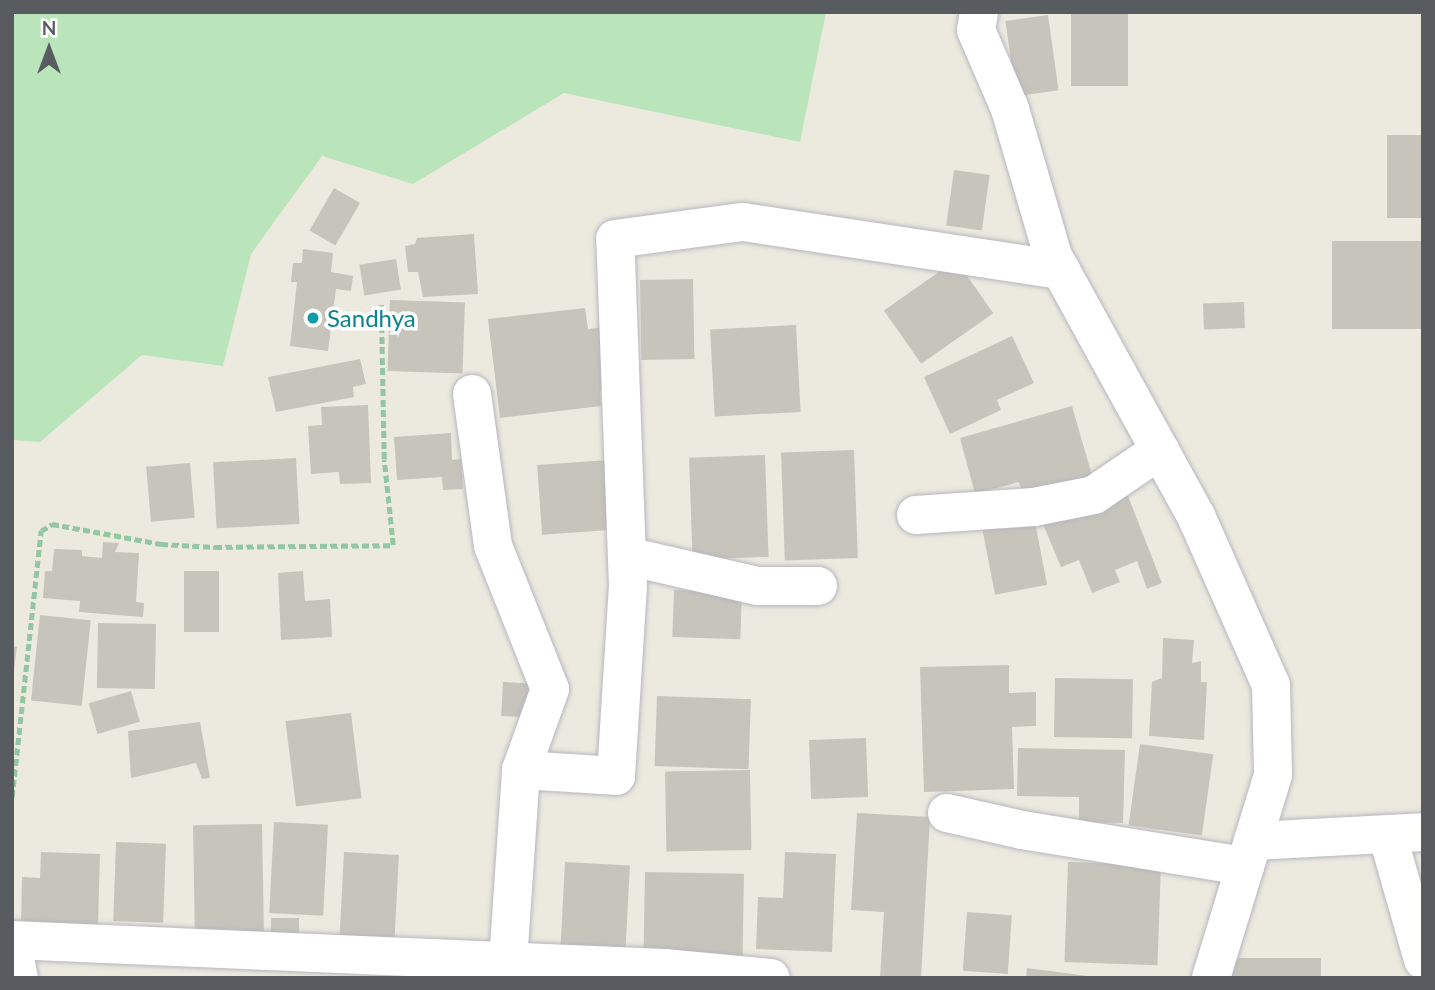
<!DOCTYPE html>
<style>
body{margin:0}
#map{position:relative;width:1435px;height:990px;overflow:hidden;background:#ece9df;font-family:Lato,sans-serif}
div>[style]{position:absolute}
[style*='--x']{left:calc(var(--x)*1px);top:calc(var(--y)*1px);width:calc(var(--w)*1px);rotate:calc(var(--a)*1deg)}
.green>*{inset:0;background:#bae5bb}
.building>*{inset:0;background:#c7c4bc;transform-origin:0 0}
.path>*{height:4.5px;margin-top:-2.25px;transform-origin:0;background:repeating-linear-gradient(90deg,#93c6a2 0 7px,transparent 0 10.5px)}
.roads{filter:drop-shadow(0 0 2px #b5b8bd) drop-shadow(0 0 2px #b5b8bd)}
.minor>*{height:38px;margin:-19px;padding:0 19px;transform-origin:19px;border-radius:19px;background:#fff}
.dots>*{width:19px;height:19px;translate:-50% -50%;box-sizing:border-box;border:4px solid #fff;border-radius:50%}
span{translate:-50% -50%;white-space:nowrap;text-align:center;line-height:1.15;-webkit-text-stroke:7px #fff;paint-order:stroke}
.culture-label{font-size:24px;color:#0d838f}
.left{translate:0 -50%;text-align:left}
.frame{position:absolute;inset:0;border:14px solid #585c61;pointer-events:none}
.north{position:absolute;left:14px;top:14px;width:70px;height:70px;-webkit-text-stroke:5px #fff;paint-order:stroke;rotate:0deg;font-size:19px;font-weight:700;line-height:28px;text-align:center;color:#585c61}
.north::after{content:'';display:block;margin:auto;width:24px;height:32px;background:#585c61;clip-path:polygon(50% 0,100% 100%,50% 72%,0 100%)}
</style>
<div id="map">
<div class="green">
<i style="clip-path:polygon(12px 12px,826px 12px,800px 142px,564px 93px,413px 184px,322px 156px,251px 254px,223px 366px,142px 355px,40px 442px,12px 440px)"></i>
</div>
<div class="building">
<i style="left:1071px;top:12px;width:57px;height:74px"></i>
<i style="left:1048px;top:15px;width:76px;height:43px;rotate:82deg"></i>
<i style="left:1423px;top:135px;width:83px;height:36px;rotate:90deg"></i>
<i style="left:954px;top:170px;width:36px;height:56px;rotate:8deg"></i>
<i style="left:334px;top:188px;width:30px;height:49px;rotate:30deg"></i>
<i style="clip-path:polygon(474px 234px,478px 294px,423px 297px,418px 272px,408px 272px,405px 246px,415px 244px,417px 238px)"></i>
<i style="left:1423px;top:241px;width:88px;height:91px;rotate:90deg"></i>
<i style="clip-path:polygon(303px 249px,333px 253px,331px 272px,353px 276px,351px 291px,336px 289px,328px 351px,290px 346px,297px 282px,291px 282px,293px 263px,302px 263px)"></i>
<i style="left:396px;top:259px;width:31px;height:37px;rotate:81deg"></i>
<i style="left:956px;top:260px;width:65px;height:88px;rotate:55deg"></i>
<i style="left:693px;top:279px;width:80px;height:53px;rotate:89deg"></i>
<i style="left:390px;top:300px;width:75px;height:71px;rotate:2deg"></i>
<i style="left:1244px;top:302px;width:26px;height:41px;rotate:88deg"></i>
<i style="clip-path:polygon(585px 308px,588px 329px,604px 327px,612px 390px,600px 391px,601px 406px,500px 418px,488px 319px)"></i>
<i style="left:796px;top:325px;width:87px;height:86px;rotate:87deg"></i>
<i style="clip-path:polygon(1012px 336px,1034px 383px,997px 400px,1001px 410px,950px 434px,924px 377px)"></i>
<i style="clip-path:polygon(360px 359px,366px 384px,353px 387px,354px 397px,276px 412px,268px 377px)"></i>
<i style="clip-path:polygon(368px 405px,371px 483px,340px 484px,339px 472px,311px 474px,308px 426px,322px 425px,321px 407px)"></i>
<i style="clip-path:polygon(1072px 406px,1093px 479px,1024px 499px,1019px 482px,975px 494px,960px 438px)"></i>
<i style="clip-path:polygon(451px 433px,452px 460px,461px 459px,463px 489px,443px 490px,442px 477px,397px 480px,394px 437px)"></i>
<i style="left:854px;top:450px;width:108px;height:73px;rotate:88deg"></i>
<i style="left:765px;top:455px;width:102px;height:76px;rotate:88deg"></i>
<i style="left:296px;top:458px;width:66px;height:83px;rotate:87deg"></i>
<i style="left:608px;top:460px;width:70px;height:71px;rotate:86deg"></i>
<i style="left:190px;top:463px;width:55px;height:44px;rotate:85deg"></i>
<i style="clip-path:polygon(1126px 491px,1162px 583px,1147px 589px,1137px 561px,1115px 570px,1120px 582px,1092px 593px,1079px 560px,1061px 567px,1043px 524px)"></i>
<i style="left:1033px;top:512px;width:74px;height:53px;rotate:79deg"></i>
<i style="clip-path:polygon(103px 542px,119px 543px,115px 552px,139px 553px,136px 602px,144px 603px,143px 617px,79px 612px,80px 601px,43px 598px,45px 571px,52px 571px,54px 549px,82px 550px,82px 556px,102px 558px)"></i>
<i style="left:184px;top:571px;width:35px;height:61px"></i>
<i style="clip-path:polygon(303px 571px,305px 601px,330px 599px,332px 637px,281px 640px,278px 573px)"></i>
<i style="left:674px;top:590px;width:68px;height:47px;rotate:2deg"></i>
<i style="left:40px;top:615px;width:51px;height:86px;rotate:6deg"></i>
<i style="left:98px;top:623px;width:58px;height:65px;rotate:1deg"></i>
<i style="clip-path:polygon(1163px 638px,1194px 640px,1192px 663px,1201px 661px,1201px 682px,1207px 682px,1204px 740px,1149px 736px,1152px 682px,1162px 678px)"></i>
<i style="clip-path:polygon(12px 646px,17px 647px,14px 669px,12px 669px)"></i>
<i style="clip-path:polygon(1009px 665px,1009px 693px,1036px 692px,1036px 726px,1012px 727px,1014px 789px,924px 792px,920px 667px)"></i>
<i style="left:1055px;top:678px;width:78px;height:59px;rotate:1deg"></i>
<i style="left:503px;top:682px;width:33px;height:34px;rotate:3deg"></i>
<i style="left:131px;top:691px;width:32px;height:44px;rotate:74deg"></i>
<i style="left:657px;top:696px;width:94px;height:70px;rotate:2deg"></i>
<i style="left:351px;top:713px;width:86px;height:66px;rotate:83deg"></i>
<i style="clip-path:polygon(200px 722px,210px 778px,202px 779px,196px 763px,131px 778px,128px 731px)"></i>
<i style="left:866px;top:738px;width:59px;height:57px;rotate:88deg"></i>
<i style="left:1140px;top:744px;width:74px;height:82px;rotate:8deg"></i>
<i style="clip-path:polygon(1018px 748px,1125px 750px,1123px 823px,1079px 822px,1079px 797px,1017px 796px)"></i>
<i style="left:750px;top:770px;width:80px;height:85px;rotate:89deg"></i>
<i style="clip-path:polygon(857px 813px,930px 817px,921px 978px,880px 978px,884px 912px,851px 910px)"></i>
<i style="left:274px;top:822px;width:54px;height:91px;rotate:3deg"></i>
<i style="left:262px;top:824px;width:122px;height:69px;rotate:89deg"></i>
<i style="left:116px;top:842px;width:50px;height:79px;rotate:2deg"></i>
<i style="clip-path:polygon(41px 852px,100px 854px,98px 925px,21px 923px,22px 877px,40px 878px)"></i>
<i style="left:344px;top:852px;width:55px;height:89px;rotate:3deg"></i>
<i style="clip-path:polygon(785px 852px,836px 854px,832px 952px,756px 949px,758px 897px,783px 898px)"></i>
<i style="left:565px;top:862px;width:65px;height:93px;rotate:3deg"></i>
<i style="left:1068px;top:862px;width:93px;height:100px;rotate:2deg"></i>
<i style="left:645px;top:872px;width:99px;height:92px;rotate:1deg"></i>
<i style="left:967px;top:912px;width:45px;height:59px;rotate:4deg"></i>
<i style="left:299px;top:918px;width:31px;height:28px;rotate:90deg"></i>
<i style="left:1321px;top:958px;width:20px;height:98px;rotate:90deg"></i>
<i style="clip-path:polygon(1027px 968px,1088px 976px,1088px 978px,1026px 978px)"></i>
</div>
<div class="path">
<i style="--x:12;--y:797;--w:268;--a:-83.8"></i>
<i style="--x:41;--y:531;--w:13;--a:-32"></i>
<i style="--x:52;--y:524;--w:111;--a:10.4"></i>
<i style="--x:161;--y:544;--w:54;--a:3.2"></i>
<i style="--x:215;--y:547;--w:178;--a:-0.6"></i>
<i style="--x:393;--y:545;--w:86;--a:-96"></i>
<i style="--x:384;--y:459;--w:156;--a:-91.1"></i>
</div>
<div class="roads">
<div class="minor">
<i style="--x:979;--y:12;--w:18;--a:99"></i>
<i style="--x:976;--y:30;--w:86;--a:66.7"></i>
<i style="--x:1010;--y:109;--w:153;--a:73.7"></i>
<i style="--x:1053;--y:256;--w:297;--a:61.2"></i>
<i style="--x:1196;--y:516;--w:185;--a:66.1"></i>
<i style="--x:1271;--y:685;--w:90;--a:88.7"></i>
<i style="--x:1273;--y:775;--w:212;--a:107"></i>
<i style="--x:472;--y:394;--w:153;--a:82.1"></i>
<i style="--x:493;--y:546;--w:154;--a:68.3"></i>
<i style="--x:550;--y:689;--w:86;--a:109.7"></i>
<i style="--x:916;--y:515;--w:118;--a:-3.9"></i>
<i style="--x:1034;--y:507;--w:61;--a:-11.3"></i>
<i style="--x:1094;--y:495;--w:80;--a:-34.3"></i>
<i style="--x:627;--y:556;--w:134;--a:12.9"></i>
<i style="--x:758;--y:586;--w:60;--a:0"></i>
<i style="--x:947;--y:813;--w:77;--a:12.8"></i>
<i style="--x:1022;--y:830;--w:226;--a:9.2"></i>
<i style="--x:1388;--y:837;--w:128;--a:74.1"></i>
<i style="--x:1253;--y:841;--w:170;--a:-3"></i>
<i style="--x:12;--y:940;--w:653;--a:2.46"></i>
<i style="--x:664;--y:968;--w:107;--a:5.3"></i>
<i style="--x:12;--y:943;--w:36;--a:79"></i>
<i style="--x:508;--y:962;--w:192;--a:-86.1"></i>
<i style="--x:521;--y:770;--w:95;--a:3.6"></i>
<i style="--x:616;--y:776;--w:190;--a:-86.4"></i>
<i style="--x:628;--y:586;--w:347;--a:-92.1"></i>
<i style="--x:615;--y:239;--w:129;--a:-7.6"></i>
<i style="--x:743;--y:222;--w:322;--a:8.6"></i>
</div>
</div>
<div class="dots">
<i style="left:313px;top:318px;background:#0f9aa8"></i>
</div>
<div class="culture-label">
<span class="left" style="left:327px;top:318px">Sandhya</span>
</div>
<div class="frame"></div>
<div class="north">N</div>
</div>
